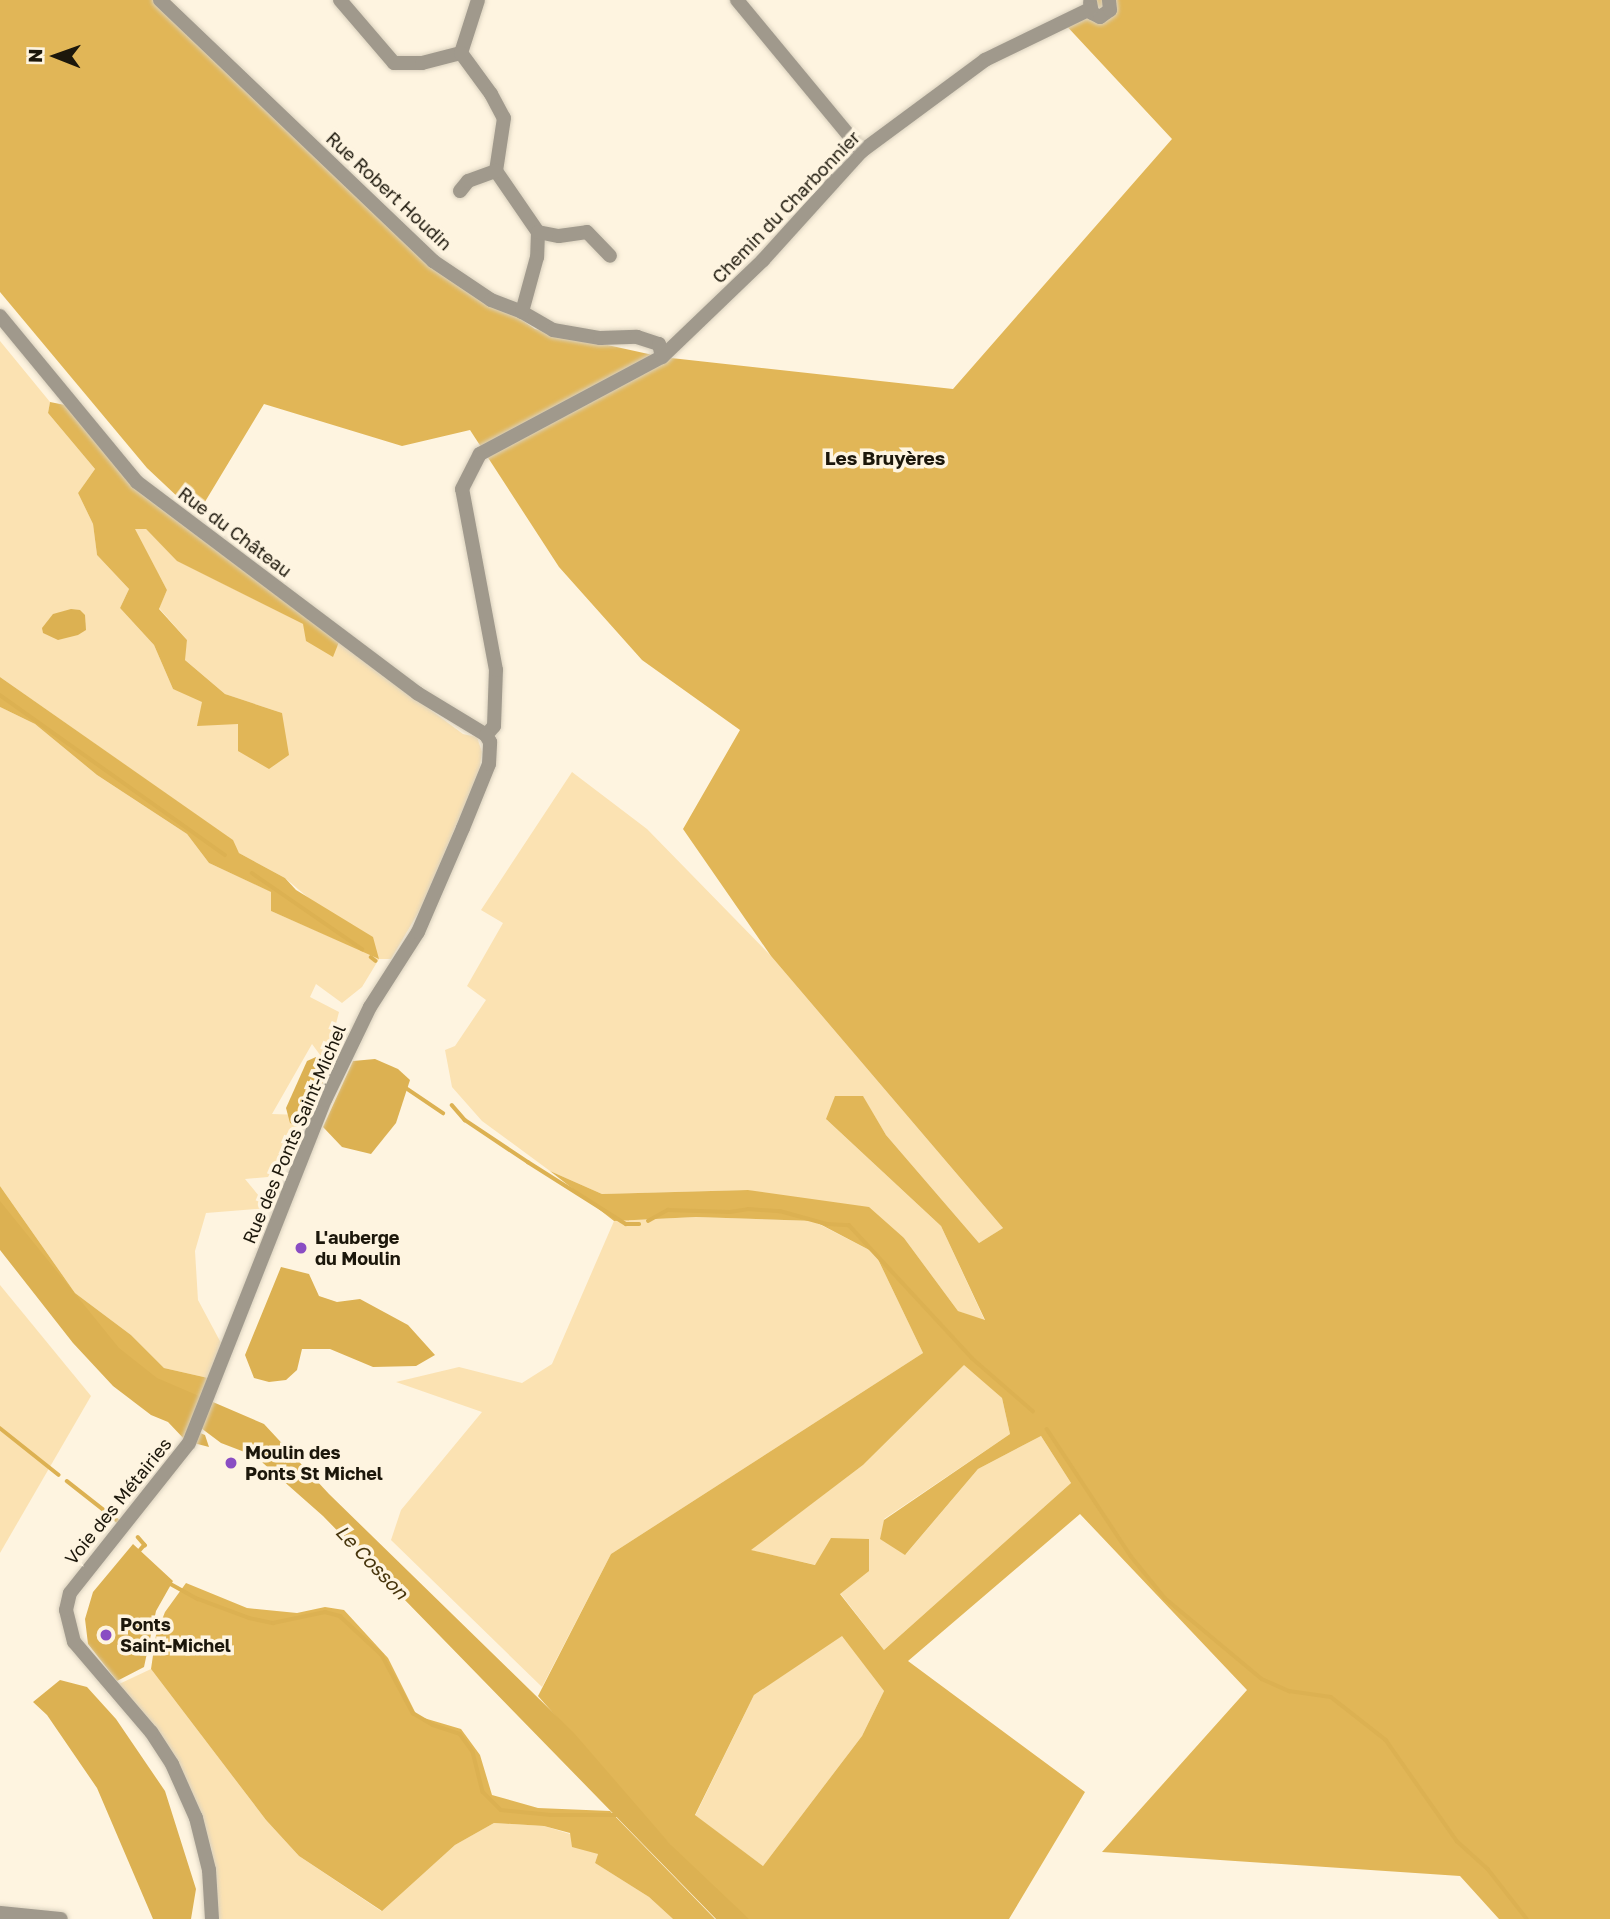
<!DOCTYPE html>
<meta charset="utf-8">
<style>
body{margin:0}
#map{position:relative;width:1610px;height:1919px;overflow:hidden;background:#fef4e0;font-family:"Golos Text",sans-serif}
div>[style]{position:absolute}
[style*='--x']{left:calc(var(--x)*1px);top:calc(var(--y)*1px);width:calc(var(--w)*1px);rotate:calc(var(--a)*1deg)}
.green>*{inset:0;background:#fbe2b2}
.forest>*{inset:0;background:#e1b657}
.water>*{inset:0;background:#dcb152}
.stream>*{height:3.5px;margin:-1.75px;padding:0 1.75px;transform-origin:1.75px;border-radius:1.75px;background:#dcb152}
.roads{filter:drop-shadow(0 0 2px #dad1be) drop-shadow(0 0 2px #dad1be)}
.street>*{height:14px;margin:-7px;padding:0 7px;transform-origin:7px;border-radius:7px;background:#a0998c}
.dots>*{width:19px;height:19px;translate:-50% -50%;box-sizing:border-box;border:4px solid #fef4e0;border-radius:50%}
span{translate:-50% -50%;white-space:nowrap;text-align:center;line-height:1.15;-webkit-text-stroke:7px #fef4e0;paint-order:stroke}
.street-label{font-size:18px;color:#1c170b}
.poi-label{font-size:18px;color:#1c170b;font-weight:700}
.left{translate:0 -50%;text-align:left}
.neighbourhood-label{font-size:19px;color:#1c170b;font-weight:700}
.water-label{font-size:19px;color:#47350c;font-style:italic}
.north{position:absolute;left:21px;top:21px;width:70px;height:70px;-webkit-text-stroke:5px #fef4e0;paint-order:stroke;rotate:271deg;font-size:19px;font-weight:700;line-height:28px;text-align:center;color:#1c170b}
.north::after{content:'';display:block;margin:auto;width:24px;height:32px;background:#1c170b;clip-path:polygon(50% 0,100% 100%,50% 72%,0 100%)}
</style>
<div id="map">
<div class="green">
<i style="clip-path:polygon(0 341px,50px 402px,48px 413px,95px 469px,78px 493px,93px 524px,97px 555px,129px 589px,120px 608px,154px 645px,173px 689px,282px 713px,225px 694px,184px 659px,187px 640px,159px 608px,167px 590px,134px 529px,146px 529px,178px 561px,303px 624px,332px 656px,339px 642px,463px 734px,477px 737px,482px 752px,479px 772px,421px 908px,391px 959px,379px 959px,362px 987px,342px 1003px,316px 984px,310px 997px,339px 1012px,326px 1063px,312px 1044px,272px 1114px,303px 1115px,268px 1177px,245px 1179px,269px 1208px,206px 1213px,195px 1251px,198px 1300px,221px 1343px,208px 1378px,164px 1368px,131px 1335px,75px 1293px,0 1186px,0 707px,35px 724px,97px 775px,187px 834px,209px 863px,272px 892px,271px 911px,379px 958px,285px 878px,239px 853px,232px 840px,0 677px)"></i>
<i style="clip-path:polygon(572px 772px,647px 829px,771px 956px,1003px 1228px,979px 1243px,886px 1135px,863px 1097px,827px 1120px,941px 1226px,985px 1321px,958px 1311px,904px 1238px,748px 1190px,602px 1194px,550px 1171px,482px 1121px,452px 1087px,445px 1050px,455px 1046px,486px 1000px,467px 986px,503px 923px,481px 910px)"></i>
<i style="clip-path:polygon(696px 1217px,813px 1221px,875px 1253px,923px 1353px,611px 1554px,542px 1687px,391px 1540px,401px 1510px,482px 1412px,396px 1382px,459px 1367px,522px 1383px,552px 1364px,614px 1221px)"></i>
<i style="clip-path:polygon(0 1285px,91px 1396px,0 1553px)"></i>
<i style="clip-path:polygon(964px 1364px,1002px 1398px,1010px 1434px,884px 1519px,906px 1554px,978px 1469px,1041px 1436px,1071px 1483px,884px 1650px,840px 1593px,868px 1571px,816px 1565px,750px 1550px,863px 1465px)"></i>
<i style="clip-path:polygon(842px 1635px,884px 1691px,862px 1736px,763px 1866px,695px 1816px,754px 1695px)"></i>
<i style="clip-path:polygon(151px 1669px,266px 1820px,299px 1856px,381px 1911px,455px 1845px,494px 1823px,544px 1826px,570px 1834px,598px 1854px,595px 1863px,649px 1897px,673px 1919px,217px 1919px,212px 1849px,192px 1795px,117px 1685px)"></i>
</div>
<div class="forest">
<i style="clip-path:polygon(evenodd,0 0,170px 0,404px 238px,535px 329px,662px 357px,953px 389px,1172px 139px,1062px 21px,1090px 0,1610px 0,1610px 1919px,1499px 1919px,1460px 1876px,1102px 1852px,1247px 1690px,1080px 1514px,908px 1661px,1085px 1792px,1009px 1919px,736px 1919px,538px 1696px,611px 1554px,923px 1353px,875px 1253px,814px 1221px,696px 1217px,614px 1221px,550px 1171px,602px 1194px,748px 1190px,869px 1207px,904px 1238px,958px 1311px,985px 1320px,941px 1226px,826px 1119px,835px 1096px,863px 1096px,886px 1135px,979px 1243px,1003px 1228px,771px 956px,683px 829px,740px 730px,642px 660px,559px 567px,470px 430px,402px 446px,264px 404px,197px 515px,147px 468px,0 292px,0 0,964px 1365px,1002px 1398px,1010px 1434px,884px 1520px,880px 1539px,905px 1555px,978px 1469px,1041px 1436px,1071px 1483px,884px 1650px,840px 1594px,869px 1571px,869px 1539px,831px 1538px,815px 1565px,751px 1550px,863px 1465px,964px 1365px,0 0,842px 1636px,884px 1691px,862px 1736px,763px 1866px,695px 1815px,754px 1695px,842px 1636px)"></i>
<i style="clip-path:polygon(50px 402px,65px 405px,141px 494px,339px 642px,333px 657px,306px 641px,303px 624px,177px 561px,146px 529px,135px 529px,167px 590px,159px 609px,187px 640px,185px 660px,225px 694px,282px 713px,289px 755px,269px 769px,238px 751px,238px 724px,197px 726px,202px 702px,173px 689px,154px 645px,120px 608px,129px 589px,97px 555px,93px 524px,78px 493px,95px 469px,48px 413px)"></i>
<i style="clip-path:polygon(0 677px,233px 840px,239px 853px,285px 878px,296px 890px,373px 937px,379px 959px,271px 911px,271px 892px,209px 863px,187px 834px,97px 775px,35px 724px,0 707px)"></i>
<i style="clip-path:polygon(0 1186px,75px 1293px,131px 1335px,164px 1368px,208px 1378px,202px 1400px,153px 1389px,0 1214px)"></i>
<i style="clip-path:polygon(186px 1583px,247px 1608px,297px 1613px,325px 1607px,344px 1610px,388px 1658px,417px 1716px,461px 1729px,480px 1755px,492px 1795px,538px 1808px,610px 1811px,715px 1919px,673px 1919px,649px 1897px,595px 1863px,598px 1854px,572px 1847px,570px 1833px,544px 1826px,494px 1823px,455px 1845px,382px 1911px,299px 1856px,266px 1820px,151px 1669px,156px 1635px,165px 1612px)"></i>
</div>
<div class="water">
<i style="clip-path:polygon(71px 609px,80px 610px,85px 615px,86px 630px,78px 635px,58px 640px,43px 633px,42px 628px,53px 614px)"></i>
<i style="clip-path:polygon(316px 1057px,326px 1066px,325px 1077px,303px 1129px,290px 1123px,286px 1108px,307px 1061px)"></i>
<i style="clip-path:polygon(375px 1059px,398px 1069px,410px 1080px,396px 1123px,371px 1154px,342px 1147px,323px 1127px,353px 1061px)"></i>
<i style="clip-path:polygon(0 1201px,119px 1348px,157px 1378px,264px 1424px,329px 1494px,574px 1733px,671px 1845px,749px 1919px,716px 1919px,323px 1516px,255px 1456px,221px 1443px,201px 1428px,191px 1429px,205px 1435px,209px 1447px,186px 1441px,168px 1422px,151px 1415px,113px 1386px,73px 1343px,0 1250px)"></i>
<i style="clip-path:polygon(281px 1267px,309px 1274px,319px 1296px,337px 1302px,360px 1299px,408px 1325px,435px 1355px,416px 1366px,373px 1367px,330px 1349px,302px 1349px,297px 1370px,286px 1380px,269px 1382px,254px 1378px,245px 1355px)"></i>
<i style="clip-path:polygon(133px 1544px,173px 1581px,156px 1611px,144px 1667px,117px 1681px,88px 1644px,85px 1619px,93px 1592px)"></i>
<i style="clip-path:polygon(60px 1680px,87px 1687px,116px 1719px,165px 1791px,196px 1889px,191px 1919px,153px 1919px,97px 1788px,47px 1715px,33px 1702px)"></i>
</div>
<div class="stream">
<i style="--x:0;--y:695;--w:276;--a:35.4"></i>
<i style="--x:252;--y:873;--w:134;--a:34.6"></i>
<i style="--x:371;--y:957;--w:6;--a:39"></i>
<i style="--x:406;--y:1088;--w:45;--a:34"></i>
<i style="--x:452;--y:1105;--w:20;--a:49"></i>
<i style="--x:465;--y:1120;--w:76;--a:33.7"></i>
<i style="--x:528;--y:1162;--w:116;--a:32.3"></i>
<i style="--x:626;--y:1224;--w:13;--a:0"></i>
<i style="--x:648;--y:1221;--w:23;--a:-29"></i>
<i style="--x:668;--y:1210;--w:62;--a:1.8"></i>
<i style="--x:730;--y:1212;--w:18;--a:-9"></i>
<i style="--x:748;--y:1209;--w:32;--a:4"></i>
<i style="--x:780;--y:1211;--w:49;--a:15.5"></i>
<i style="--x:827;--y:1224;--w:22;--a:3"></i>
<i style="--x:849;--y:1225;--w:181;--a:47.2"></i>
<i style="--x:972;--y:1358;--w:81;--a:41"></i>
<i style="--x:0;--y:1428;--w:75;--a:38.5"></i>
<i style="--x:1047;--y:1429;--w:152;--a:56.5"></i>
<i style="--x:1131;--y:1556;--w:54;--a:51"></i>
<i style="--x:1165;--y:1598;--w:126;--a:39.9"></i>
<i style="--x:1262;--y:1679;--w:30;--a:24"></i>
<i style="--x:1289;--y:1691;--w:42;--a:8.1"></i>
<i style="--x:1331;--y:1697;--w:70;--a:38"></i>
<i style="--x:1386;--y:1740;--w:123;--a:54.9"></i>
<i style="--x:1457;--y:1841;--w:42;--a:42.1"></i>
<i style="--x:1488;--y:1869;--w:63;--a:52"></i>
<i style="--x:67;--y:1481;--w:65;--a:38.1"></i>
<i style="--x:138;--y:1537;--w:11;--a:49"></i>
<i style="--x:145;--y:1545;--w:9;--a:131"></i>
<i style="--x:169;--y:1583;--w:33;--a:29"></i>
<i style="--x:198;--y:1599;--w:54;--a:20.4"></i>
<i style="--x:249;--y:1618;--w:25;--a:12"></i>
<i style="--x:273;--y:1623;--w:53;--a:-11.9"></i>
<i style="--x:325;--y:1612;--w:16;--a:15"></i>
<i style="--x:340;--y:1616;--w:57;--a:42.9"></i>
<i style="--x:382;--y:1655;--w:66;--a:61.9"></i>
<i style="--x:413;--y:1713;--w:23;--a:31"></i>
<i style="--x:433;--y:1725;--w:28;--a:18"></i>
<i style="--x:460;--y:1734;--w:22;--a:54"></i>
<i style="--x:473;--y:1752;--w:41;--a:76"></i>
<i style="--x:483;--y:1792;--w:25;--a:45"></i>
<i style="--x:501;--y:1810;--w:50;--a:5.7"></i>
<i style="--x:551;--y:1815;--w:67;--a:0"></i>
</div>
<div class="roads">
<div class="street">
<i style="--x:160;--y:0;--w:378;--a:43.7"></i>
<i style="--x:433;--y:261;--w:70;--a:33.9"></i>
<i style="--x:491;--y:300;--w:33;--a:21"></i>
<i style="--x:522;--y:312;--w:36;--a:30"></i>
<i style="--x:553;--y:330;--w:48;--a:9.7"></i>
<i style="--x:600;--y:338;--w:37;--a:-2"></i>
<i style="--x:637;--y:337;--w:23;--a:18"></i>
<i style="--x:659;--y:344;--w:13;--a:77"></i>
<i style="--x:340;--y:0;--w:83;--a:49.4"></i>
<i style="--x:394;--y:63;--w:28;--a:0"></i>
<i style="--x:422;--y:63;--w:40;--a:-14.4"></i>
<i style="--x:478;--y:0;--w:56;--a:107.8"></i>
<i style="--x:461;--y:53;--w:51;--a:53.8"></i>
<i style="--x:491;--y:94;--w:27;--a:62"></i>
<i style="--x:504;--y:118;--w:54;--a:98.6"></i>
<i style="--x:496;--y:171;--w:74;--a:55.5"></i>
<i style="--x:538;--y:232;--w:25;--a:92"></i>
<i style="--x:537;--y:257;--w:57;--a:105.3"></i>
<i style="--x:737;--y:0;--w:196;--a:50.4"></i>
<i style="--x:1090;--y:2;--w:11;--a:80"></i>
<i style="--x:1092;--y:13;--w:9;--a:27"></i>
<i style="--x:1100;--y:17;--w:12;--a:-35"></i>
<i style="--x:1110;--y:10;--w:10;--a:-96"></i>
<i style="--x:460;--y:191;--w:13;--a:-51"></i>
<i style="--x:468;--y:181;--w:30;--a:-20"></i>
<i style="--x:538;--y:232;--w:21;--a:11"></i>
<i style="--x:559;--y:236;--w:28;--a:-8"></i>
<i style="--x:587;--y:232;--w:33;--a:46"></i>
<i style="--x:0;--y:316;--w:215;--a:50.5"></i>
<i style="--x:137;--y:482;--w:351;--a:37"></i>
<i style="--x:417;--y:693;--w:81;--a:31.3"></i>
<i style="--x:486;--y:735;--w:12;--a:-48"></i>
<i style="--x:494;--y:726;--w:56;--a:-88"></i>
<i style="--x:496;--y:670;--w:184;--a:-100.6"></i>
<i style="--x:462;--y:489;--w:39;--a:-63"></i>
<i style="--x:480;--y:454;--w:206;--a:-28.1"></i>
<i style="--x:662;--y:357;--w:140;--a:-43.8"></i>
<i style="--x:763;--y:260;--w:147;--a:-47.8"></i>
<i style="--x:862;--y:151;--w:153;--a:-36.5"></i>
<i style="--x:985;--y:60;--w:117;--a:-25.9"></i>
<i style="--x:0;--y:1913;--w:61;--a:5.6"></i>
<i style="--x:212;--y:1919;--w:49;--a:-93.5"></i>
<i style="--x:209;--y:1870;--w:54;--a:-104"></i>
<i style="--x:196;--y:1818;--w:59;--a:-114"></i>
<i style="--x:172;--y:1764;--w:38;--a:-123"></i>
<i style="--x:151;--y:1732;--w:118;--a:-130.5"></i>
<i style="--x:74;--y:1642;--w:33;--a:-104"></i>
<i style="--x:66;--y:1610;--w:17;--a:-77"></i>
<i style="--x:70;--y:1593;--w:191;--a:-51.6"></i>
<i style="--x:189;--y:1443;--w:369;--a:-68.4"></i>
<i style="--x:325;--y:1100;--w:103;--a:-64.2"></i>
<i style="--x:370;--y:1007;--w:89;--a:-57.4"></i>
<i style="--x:418;--y:932;--w:113;--a:-66.6"></i>
<i style="--x:463;--y:828;--w:69;--a:-67.9"></i>
<i style="--x:489;--y:764;--w:22;--a:-87"></i>
<i style="--x:490;--y:742;--w:8;--a:-120"></i>
</div>
</div>
<div class="dots">
<i style="left:301px;top:1248px;background:#8a4dc3"></i>
<i style="left:231px;top:1463px;background:#8a4dc3"></i>
<i style="left:106px;top:1635px;background:#8a4dc3"></i>
</div>
<div class="street-label">
<span style="left:389px;top:191px;rotate:43deg">Rue Robert Houdin</span>
<span style="left:786px;top:207px;rotate:-46deg">Chemin du Charbonnier</span>
<span style="left:235px;top:532px;rotate:37deg">Rue du Château</span>
<span style="left:294px;top:1134px;rotate:-67deg">Rue des Ponts Saint-Michel</span>
<span style="left:118px;top:1501px;rotate:-51deg">Voie des Métairies</span>
</div>
<div class="poi-label">
<span class="left" style="left:315px;top:1248px">L'auberge<br>du Moulin</span>
<span class="left" style="left:245px;top:1463px">Moulin des<br>Ponts St Michel</span>
<span class="left" style="left:120px;top:1635px">Ponts<br>Saint-Michel</span>
</div>
<div class="neighbourhood-label">
<span style="left:885px;top:458px">Les Bruyères</span>
</div>
<div class="water-label">
<span style="left:372px;top:1562px;rotate:46deg">Le Cosson</span>
</div>
<div class="north">N</div>
</div>
